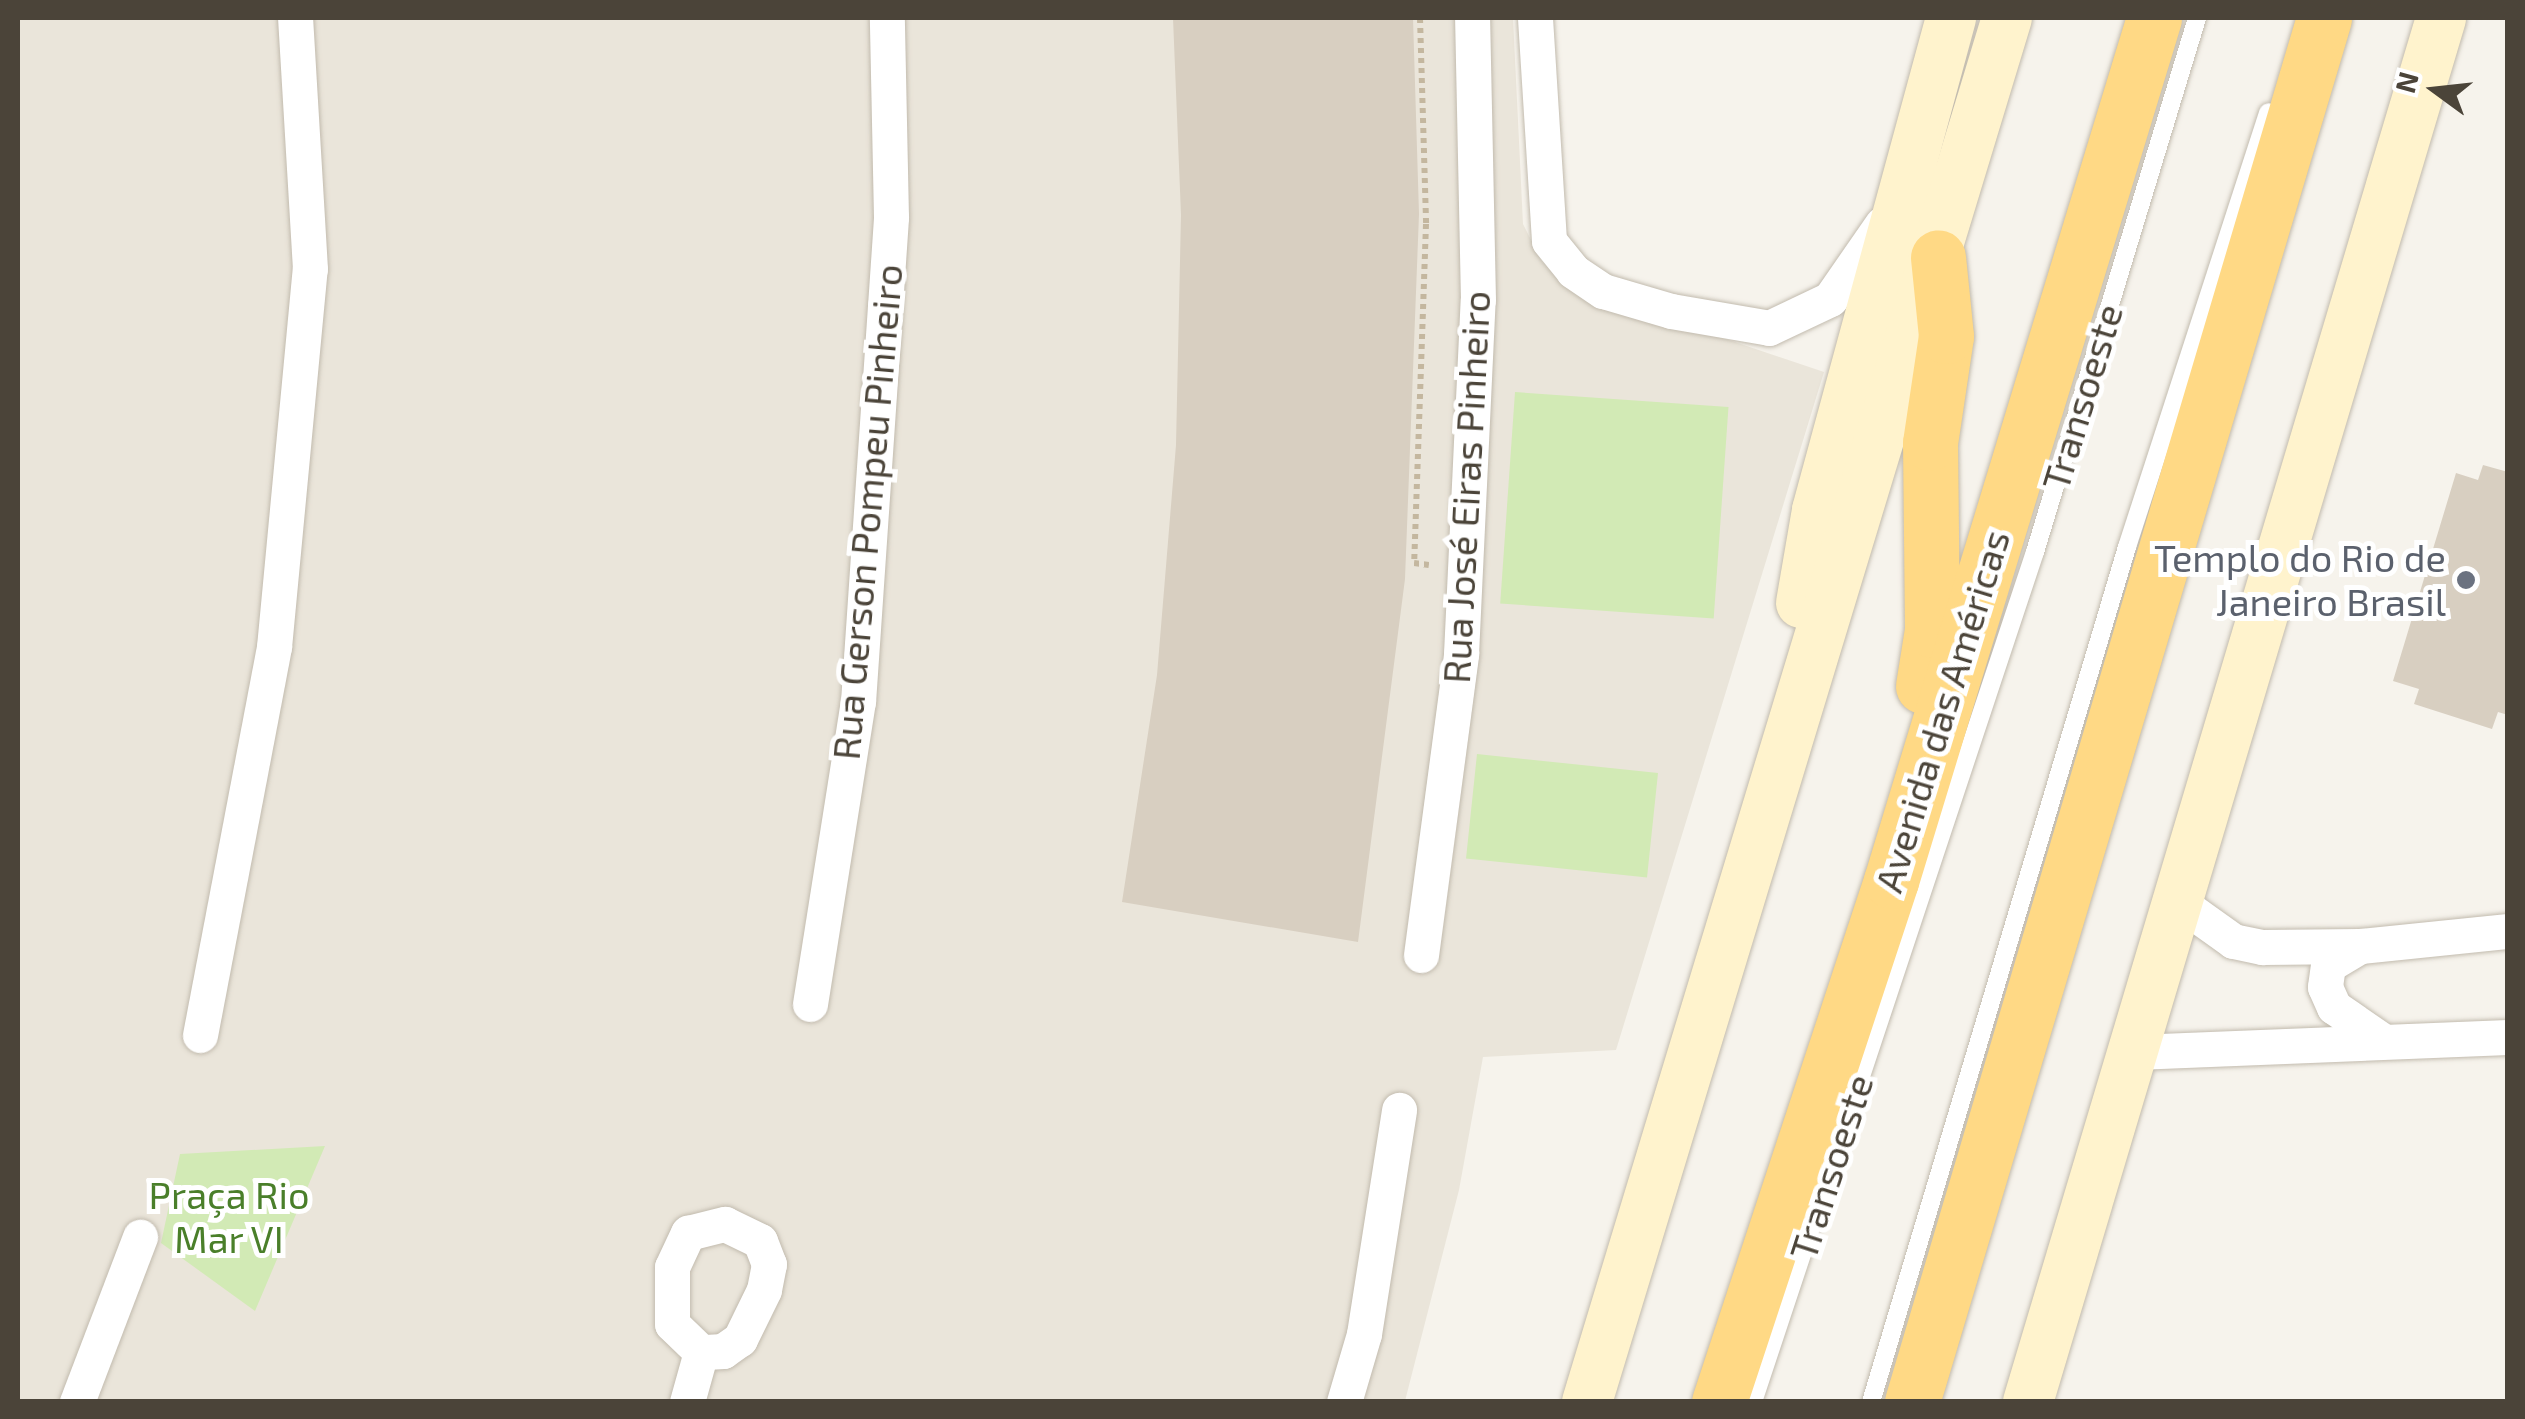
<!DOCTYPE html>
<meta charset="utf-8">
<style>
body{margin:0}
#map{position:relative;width:2525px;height:1419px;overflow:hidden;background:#f6f3ec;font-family:"Exo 2",sans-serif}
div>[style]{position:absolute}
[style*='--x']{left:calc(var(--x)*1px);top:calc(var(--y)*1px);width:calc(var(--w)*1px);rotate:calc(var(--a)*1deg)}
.residential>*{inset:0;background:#eae5da}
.green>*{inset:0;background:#d2eab5;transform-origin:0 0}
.building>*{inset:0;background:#d8cfc1}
.path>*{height:6px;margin-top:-3px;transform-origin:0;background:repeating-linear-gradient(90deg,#c4b79f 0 5px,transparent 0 10px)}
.roads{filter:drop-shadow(0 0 2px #c2bbae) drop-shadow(0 0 2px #c2bbae)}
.service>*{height:18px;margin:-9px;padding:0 9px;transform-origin:9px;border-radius:9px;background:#fff}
.minor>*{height:35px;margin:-17.5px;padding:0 17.5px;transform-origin:17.5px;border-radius:17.5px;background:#fff}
.secondary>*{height:50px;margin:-25px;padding:0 25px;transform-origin:25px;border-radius:25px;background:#fff3cd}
.trunk>*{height:55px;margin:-27.5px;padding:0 27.5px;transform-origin:27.5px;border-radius:27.5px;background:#ffd985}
.dots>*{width:28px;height:28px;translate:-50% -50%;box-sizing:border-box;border:5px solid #fff;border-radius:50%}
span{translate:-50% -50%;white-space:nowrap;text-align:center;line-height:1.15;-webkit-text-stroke:10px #fff;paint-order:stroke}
.street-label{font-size:38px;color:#4b4439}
.worship-label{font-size:38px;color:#5b616d}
.right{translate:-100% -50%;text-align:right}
.park-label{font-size:38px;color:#4a7f2a}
.frame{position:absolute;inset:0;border:20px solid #4b4439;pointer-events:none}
.north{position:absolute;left:2385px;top:40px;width:100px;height:100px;-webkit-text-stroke:8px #fff;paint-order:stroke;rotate:285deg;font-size:28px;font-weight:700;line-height:40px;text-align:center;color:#4b4439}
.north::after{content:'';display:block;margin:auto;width:35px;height:45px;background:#4b4439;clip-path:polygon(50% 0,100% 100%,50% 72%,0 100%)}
</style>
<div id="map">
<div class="residential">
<i style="clip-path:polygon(18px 18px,1513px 18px,1523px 224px,1542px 262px,1581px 290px,1824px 372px,1616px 1050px,1483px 1057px,1459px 1190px,1405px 1401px,18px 1401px)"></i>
</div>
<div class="green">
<i style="left:1515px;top:392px;width:214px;height:212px;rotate:4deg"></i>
<i style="left:1477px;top:754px;width:182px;height:105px;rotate:6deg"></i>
<i style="clip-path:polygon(325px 1146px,255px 1311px,161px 1243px,180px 1154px)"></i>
</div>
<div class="building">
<i style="clip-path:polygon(1173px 18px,1413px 18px,1419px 214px,1405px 579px,1358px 942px,1122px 902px,1157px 675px,1176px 445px,1181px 215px)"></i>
<i style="clip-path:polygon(2483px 465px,2508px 472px,2508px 715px,2498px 712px,2492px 729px,2414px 704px,2419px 689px,2393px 681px,2456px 473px,2478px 480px)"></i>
</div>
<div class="path">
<i style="--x:1420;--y:18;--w:206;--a:88.3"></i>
<i style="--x:1426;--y:224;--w:339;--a:92"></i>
<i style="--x:1414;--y:563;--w:15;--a:8"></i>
</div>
<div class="roads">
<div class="service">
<i style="--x:1753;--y:1402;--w:896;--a:-71.65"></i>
<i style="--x:2035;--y:552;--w:558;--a:-73.12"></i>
<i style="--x:1871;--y:1402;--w:893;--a:-73.33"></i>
<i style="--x:2127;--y:547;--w:457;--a:-72"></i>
</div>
<div class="minor">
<i style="--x:1535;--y:18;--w:223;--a:86.4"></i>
<i style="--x:1549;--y:241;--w:38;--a:51"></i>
<i style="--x:1573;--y:271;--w:36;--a:34"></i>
<i style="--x:1603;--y:291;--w:71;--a:16.4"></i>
<i style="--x:1671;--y:311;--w:99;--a:9.8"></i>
<i style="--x:1769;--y:328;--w:68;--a:-25.4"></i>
<i style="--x:1830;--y:299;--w:91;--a:-55.3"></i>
<i style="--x:2180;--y:903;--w:65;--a:35.6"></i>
<i style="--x:2233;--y:941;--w:30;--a:12"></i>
<i style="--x:2262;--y:947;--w:98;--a:-0.6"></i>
<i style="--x:2360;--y:946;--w:149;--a:-5.8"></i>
<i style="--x:2360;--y:946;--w:37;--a:149"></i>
<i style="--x:2328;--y:965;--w:22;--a:98"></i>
<i style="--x:2325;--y:987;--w:22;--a:66"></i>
<i style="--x:2334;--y:1007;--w:60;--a:34.8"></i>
<i style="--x:1421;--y:955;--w:304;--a:-82.4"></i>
<i style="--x:1461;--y:654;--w:354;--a:-87.3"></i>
<i style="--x:1478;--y:300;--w:282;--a:-91.2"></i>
<i style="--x:810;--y:1004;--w:306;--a:-81"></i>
<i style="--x:858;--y:702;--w:486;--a:-86.1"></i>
<i style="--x:891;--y:217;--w:199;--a:-91.2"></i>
<i style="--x:200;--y:1035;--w:395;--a:-79.2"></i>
<i style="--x:274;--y:647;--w:380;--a:-84.6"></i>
<i style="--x:310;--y:269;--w:251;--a:-93.4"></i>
<i style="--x:2135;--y:1052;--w:373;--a:-2.3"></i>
<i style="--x:725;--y:1224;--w:39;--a:26"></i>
<i style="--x:760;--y:1241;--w:25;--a:69"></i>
<i style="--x:769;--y:1264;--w:26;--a:101"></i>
<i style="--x:764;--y:1290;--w:55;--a:116.1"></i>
<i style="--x:740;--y:1339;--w:21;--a:145"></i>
<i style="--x:723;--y:1351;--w:22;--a:177"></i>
<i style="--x:701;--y:1352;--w:40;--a:-136"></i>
<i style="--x:672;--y:1324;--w:57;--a:-90"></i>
<i style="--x:672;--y:1267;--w:38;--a:-65"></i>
<i style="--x:688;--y:1233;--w:38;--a:-14"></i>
<i style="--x:77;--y:1402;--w:177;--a:-69.1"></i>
<i style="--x:687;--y:1402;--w:52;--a:-74.4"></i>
<i style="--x:1344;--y:1402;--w:71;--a:-73.6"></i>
<i style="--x:1364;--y:1334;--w:227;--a:-81.1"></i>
</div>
<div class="secondary">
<i style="--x:1801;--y:603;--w:94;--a:-80.2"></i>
<i style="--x:1817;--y:510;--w:510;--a:-74.76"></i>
<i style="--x:1587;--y:1402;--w:1446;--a:-73.12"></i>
<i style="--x:2028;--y:1402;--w:1444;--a:-73.38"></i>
</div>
<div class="trunk">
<i style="--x:1923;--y:686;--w:57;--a:-80.9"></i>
<i style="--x:1932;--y:630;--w:187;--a:-90.6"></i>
<i style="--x:1930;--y:443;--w:108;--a:-81.5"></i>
<i style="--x:1946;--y:336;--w:79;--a:-95.8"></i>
<i style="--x:1719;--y:1402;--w:549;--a:-71.73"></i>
<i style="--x:1891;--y:881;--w:902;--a:-73.05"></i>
<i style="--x:1912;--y:1402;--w:1444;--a:-73.42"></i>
</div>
</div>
<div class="dots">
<i style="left:2466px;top:580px;background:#6b7280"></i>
</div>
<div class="street-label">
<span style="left:2082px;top:397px;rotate:-73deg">Transoeste</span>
<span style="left:1466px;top:487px;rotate:-87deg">Rua José Eiras Pinheiro</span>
<span style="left:867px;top:512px;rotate:-85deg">Rua Gerson Pompeu Pinheiro</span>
<span style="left:1942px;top:711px;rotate:-73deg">Avenida das Américas</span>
<span style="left:1831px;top:1167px;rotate:-72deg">Transoeste</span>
</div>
<div class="worship-label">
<span class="right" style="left:2446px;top:580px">Templo do Rio de<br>Janeiro Brasil</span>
</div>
<div class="park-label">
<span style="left:229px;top:1217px">Praça Rio<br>Mar VI</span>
</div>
<div class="frame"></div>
<div class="north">N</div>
</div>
